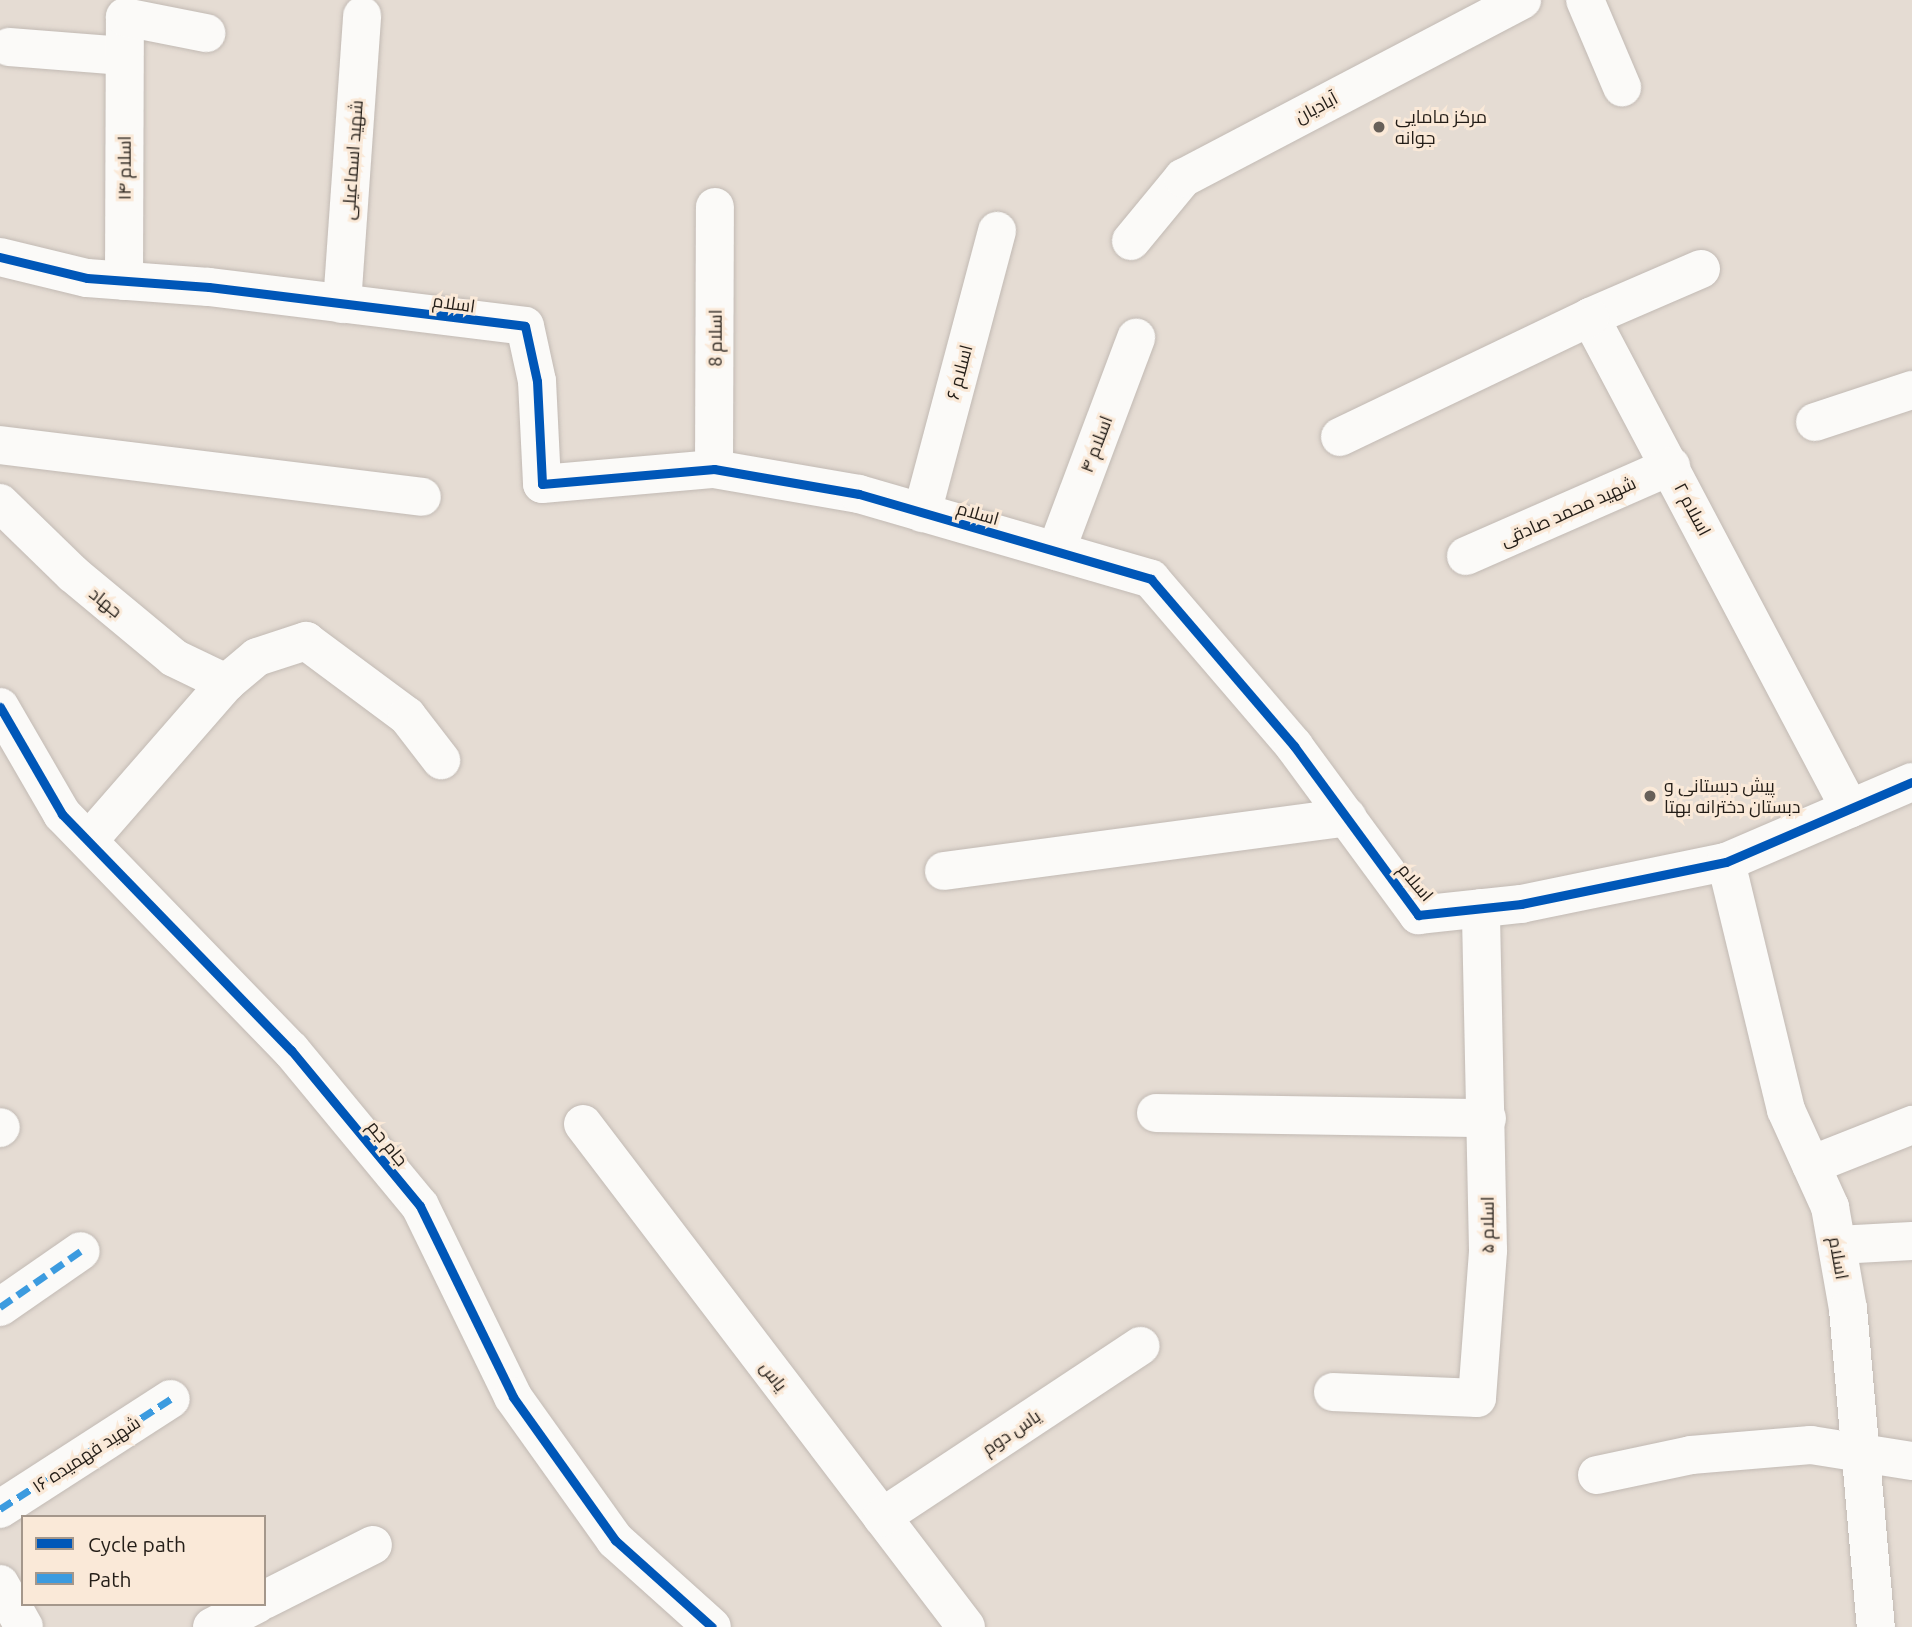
<!DOCTYPE html>
<meta charset="utf-8">
<style>
body{margin:0}
#map{position:relative;width:1912px;height:1627px;overflow:hidden;background:#e5dcd3;font-family:Ubuntu,Cairo,sans-serif}
div>[style]{position:absolute}
[style*='--x']{left:calc(var(--x)*1px);top:calc(var(--y)*1px);width:calc(var(--w)*1px);rotate:calc(var(--a)*1deg)}
.roads{filter:drop-shadow(0 0 2px #c2bab4) drop-shadow(0 0 2px #c2bab4)}
.minor>*{height:38px;margin:-19px;padding:0 19px;transform-origin:19px;border-radius:19px;background:#fbfaf8}
.quiet>*{height:7px;margin-top:-3.5px;transform-origin:0;background:repeating-linear-gradient(90deg,#3c9bdf 0 14px,transparent 0 21px)}
.cycleway>*{height:9px;margin:-4.5px;padding:0 4.5px;transform-origin:4.5px;border-radius:4.5px;background:#0057b8}
.dots>*{width:19px;height:19px;translate:-50% -50%;box-sizing:border-box;border:4px solid #fae9d8;border-radius:50%}
span{translate:-50% -50%;white-space:nowrap;text-align:center;line-height:1.15;-webkit-text-stroke:6px #fae9d8;paint-order:stroke}
.street-label{font-size:18px;color:#231d17}
.poi-label{font-size:18px;color:#231d17}
.left{translate:0 -50%;text-align:left}
.legend{position:absolute;left:21px;top:1515px;width:245px;height:91px;box-sizing:border-box;background:#fae9d8;border:2px solid #a4978b;margin:0;padding:9px 12px;list-style:none;font-size:21px;color:#231d17}
.legend li{display:flex;align-items:center;gap:14px;height:35px}
.legend b{width:35px;border:2px solid #a4978b}
</style>
<div id="map">
<div class="roads">
<div class="minor">
<i style="--x:1585;--y:0;--w:95;--a:67"></i>
<i style="--x:9;--y:47;--w:115;--a:4.5"></i>
<i style="--x:1131;--y:241;--w:82;--a:-50.5"></i>
<i style="--x:1183;--y:178;--w:383;--a:-27.7"></i>
<i style="--x:0;--y:257;--w:89;--a:13.6"></i>
<i style="--x:87;--y:278;--w:122;--a:4.2"></i>
<i style="--x:209;--y:287;--w:318;--a:7"></i>
<i style="--x:525;--y:326;--w:56;--a:77.7"></i>
<i style="--x:537;--y:381;--w:103;--a:87.2"></i>
<i style="--x:542;--y:484;--w:173;--a:-5"></i>
<i style="--x:714;--y:469;--w:147;--a:9.8"></i>
<i style="--x:859;--y:494;--w:304;--a:16.2"></i>
<i style="--x:1151;--y:579;--w:220;--a:49.4"></i>
<i style="--x:1294;--y:746;--w:210;--a:53.7"></i>
<i style="--x:1418;--y:915;--w:104;--a:-6.1"></i>
<i style="--x:1521;--y:904;--w:209;--a:-11.6"></i>
<i style="--x:1726;--y:862;--w:202;--a:-23.3"></i>
<i style="--x:1701;--y:269;--w:121;--a:156.6"></i>
<i style="--x:1590;--y:317;--w:556;--a:62.15"></i>
<i style="--x:124;--y:281;--w:264;--a:-89.8"></i>
<i style="--x:125;--y:17;--w:83;--a:11.2"></i>
<i style="--x:342;--y:304;--w:289;--a:-86"></i>
<i style="--x:1815;--y:422;--w:102;--a:-18.3"></i>
<i style="--x:1340;--y:437;--w:277;--a:-25.6"></i>
<i style="--x:0;--y:445;--w:425;--a:7"></i>
<i style="--x:714;--y:469;--w:262;--a:-89.8"></i>
<i style="--x:0;--y:503;--w:102;--a:44.2"></i>
<i style="--x:73;--y:574;--w:131;--a:39.7"></i>
<i style="--x:174;--y:658;--w:58;--a:25.7"></i>
<i style="--x:226;--y:683;--w:40;--a:-40"></i>
<i style="--x:257;--y:657;--w:52;--a:-18.1"></i>
<i style="--x:306;--y:641;--w:126;--a:36.6"></i>
<i style="--x:407;--y:716;--w:56;--a:52.3"></i>
<i style="--x:922;--y:513;--w:292;--a:-75.1"></i>
<i style="--x:1056;--y:551;--w:228;--a:-69.4"></i>
<i style="--x:1466;--y:556;--w:224;--a:-23.7"></i>
<i style="--x:0;--y:707;--w:124;--a:59.9"></i>
<i style="--x:62;--y:814;--w:329;--a:45.9"></i>
<i style="--x:291;--y:1050;--w:202;--a:50.4"></i>
<i style="--x:420;--y:1206;--w:212;--a:64"></i>
<i style="--x:513;--y:1397;--w:176;--a:54.5"></i>
<i style="--x:615;--y:1540;--w:130;--a:41.9"></i>
<i style="--x:89;--y:840;--w:208;--a:-48.9"></i>
<i style="--x:1726;--y:862;--w:255;--a:76.4"></i>
<i style="--x:1786;--y:1110;--w:107;--a:65.6"></i>
<i style="--x:1830;--y:1207;--w:104;--a:80"></i>
<i style="--x:1848;--y:1309;--w:319;--a:85"></i>
<i style="--x:944;--y:871;--w:407;--a:-7.6"></i>
<i style="--x:1156;--y:1113;--w:331;--a:0.9"></i>
<i style="--x:583;--y:1124;--w:632;--a:52.71"></i>
<i style="--x:0;--y:1128;--w:1;--a:-45"></i>
<i style="--x:1811;--y:1165;--w:109;--a:-21.6"></i>
<i style="--x:1837;--y:1245;--w:75;--a:-3.1"></i>
<i style="--x:0;--y:1307;--w:98;--a:-34.7"></i>
<i style="--x:1333;--y:1392;--w:144;--a:2.4"></i>
<i style="--x:1477;--y:1398;--w:148;--a:-85.7"></i>
<i style="--x:1488;--y:1250;--w:342;--a:-91.2"></i>
<i style="--x:1597;--y:1475;--w:96;--a:-12"></i>
<i style="--x:1691;--y:1455;--w:120;--a:-4.8"></i>
<i style="--x:1811;--y:1445;--w:102;--a:9"></i>
<i style="--x:0;--y:1509;--w:203;--a:-32.8"></i>
<i style="--x:882;--y:1517;--w:310;--a:-33.5"></i>
<i style="--x:0;--y:1584;--w:49;--a:60.8"></i>
<i style="--x:264;--y:1600;--w:122;--a:-26.8"></i>
<i style="--x:212;--y:1627;--w:51;--a:-27.1"></i>
</div>
</div>
<div class="quiet">
<i style="--x:0;--y:1307;--w:98;--a:-34.7"></i>
<i style="--x:0;--y:1509;--w:203;--a:-32.8"></i>
</div>
<div class="cycleway">
<i style="--x:0;--y:257;--w:89;--a:13.6"></i>
<i style="--x:87;--y:278;--w:122;--a:4.2"></i>
<i style="--x:209;--y:287;--w:318;--a:7"></i>
<i style="--x:525;--y:326;--w:56;--a:77.7"></i>
<i style="--x:537;--y:381;--w:103;--a:87.2"></i>
<i style="--x:542;--y:484;--w:173;--a:-5"></i>
<i style="--x:714;--y:469;--w:147;--a:9.8"></i>
<i style="--x:859;--y:494;--w:304;--a:16.2"></i>
<i style="--x:1151;--y:579;--w:220;--a:49.4"></i>
<i style="--x:1294;--y:746;--w:210;--a:53.7"></i>
<i style="--x:1418;--y:915;--w:104;--a:-6.1"></i>
<i style="--x:1521;--y:904;--w:209;--a:-11.6"></i>
<i style="--x:1726;--y:862;--w:202;--a:-23.3"></i>
<i style="--x:0;--y:707;--w:124;--a:59.9"></i>
<i style="--x:62;--y:814;--w:329;--a:45.9"></i>
<i style="--x:291;--y:1050;--w:202;--a:50.4"></i>
<i style="--x:420;--y:1206;--w:212;--a:64"></i>
<i style="--x:513;--y:1397;--w:176;--a:54.5"></i>
<i style="--x:615;--y:1540;--w:130;--a:41.9"></i>
</div>
<div class="dots">
<i style="left:1379px;top:127px;background:#676059"></i>
<i style="left:1650px;top:796px;background:#676059"></i>
</div>
<div class="street-label">
<span style="left:1316px;top:107px;rotate:-28deg">آبادیان</span>
<span style="left:352px;top:160px;rotate:-86deg">شهید اسماعیلی</span>
<span style="left:124px;top:168px;rotate:-90deg">اسلام ۱۴</span>
<span style="left:454px;top:303px;rotate:8deg">اسلام</span>
<span style="left:715px;top:338px;rotate:-90deg">اسلام 8</span>
<span style="left:959px;top:372px;rotate:-75deg">اسلام ۶</span>
<span style="left:1096px;top:444px;rotate:-69deg">اسلام ۴</span>
<span style="left:1693px;top:509px;rotate:62deg">اسلام ۲</span>
<span style="left:1568px;top:511px;rotate:-24deg">شهید محمد صادقی</span>
<span style="left:978px;top:513px;rotate:16deg">اسلام</span>
<span style="left:106px;top:602px;rotate:39deg">جهاد</span>
<span style="left:1416px;top:882px;rotate:50deg">اسلام</span>
<span style="left:388px;top:1143px;rotate:51deg">جام جم</span>
<span style="left:1487px;top:1225px;rotate:-90deg">اسلام ۵</span>
<span style="left:1839px;top:1258px;rotate:80deg">اسلام</span>
<span style="left:774px;top:1376px;rotate:53deg">یاس</span>
<span style="left:1011px;top:1432px;rotate:-34deg">یاس دوم</span>
<span style="left:86px;top:1454px;rotate:-33deg">شهید فهمیده ۱۶</span>
</div>
<div class="poi-label">
<span class="left" style="left:1395px;top:127px">مرکز مامایی<br>جوانه</span>
<span class="left" style="left:1664px;top:796px">پیش دبستانی و<br>دبستان دخترانه بهتا</span>
</div>
<ul class="legend">
<li><b style="height:9px;background:#0057b8"></b>Cycle path</li>
<li><b style="height:9px;background:#3c9bdf"></b>Path</li>
</ul>
</div>
